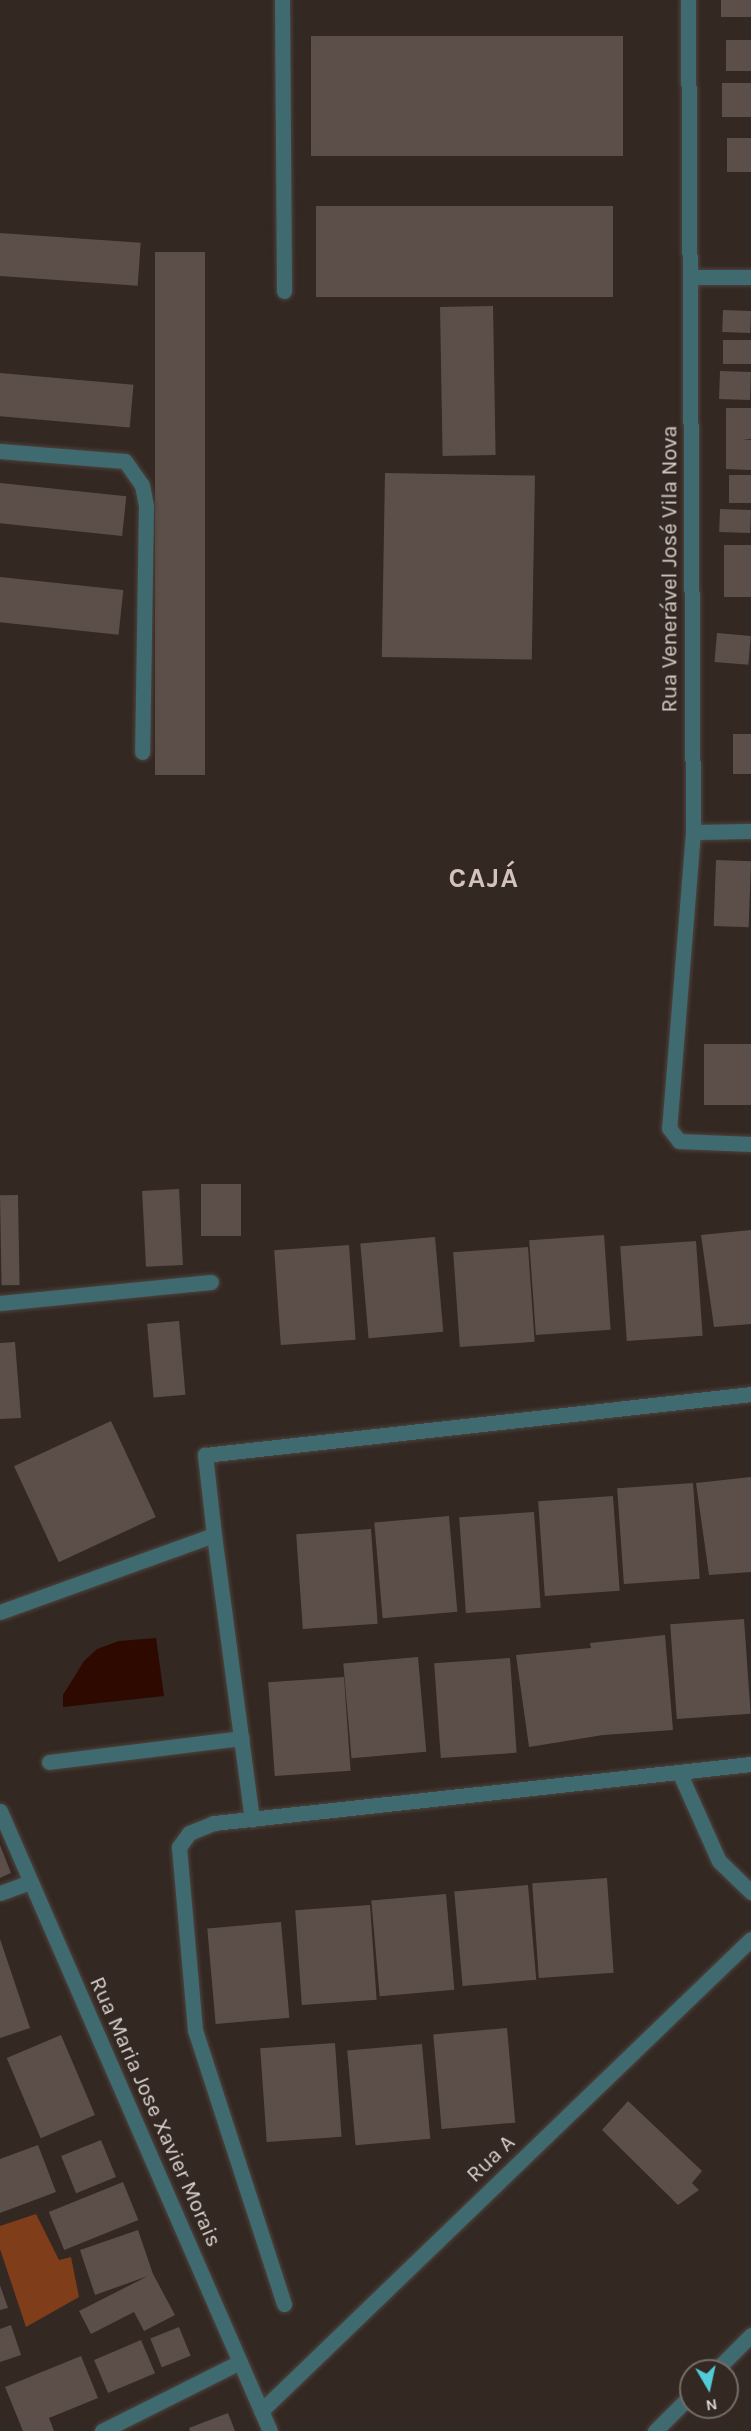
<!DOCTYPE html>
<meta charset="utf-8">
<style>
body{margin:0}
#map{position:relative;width:751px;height:2431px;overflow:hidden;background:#332822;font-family:Karla,sans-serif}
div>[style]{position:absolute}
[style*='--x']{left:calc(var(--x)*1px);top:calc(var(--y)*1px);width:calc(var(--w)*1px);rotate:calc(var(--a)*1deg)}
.green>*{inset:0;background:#803d19}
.water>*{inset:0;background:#2e0900}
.building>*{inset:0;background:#5c4f49;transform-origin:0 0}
.roads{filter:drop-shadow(0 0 2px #4e433e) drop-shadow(0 0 2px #4e433e)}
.minor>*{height:15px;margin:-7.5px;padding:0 7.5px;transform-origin:7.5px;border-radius:7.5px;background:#3f6b70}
span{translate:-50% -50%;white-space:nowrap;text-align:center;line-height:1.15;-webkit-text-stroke:4.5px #332822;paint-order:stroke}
.street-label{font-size:22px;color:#d9d1ce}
.district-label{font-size:28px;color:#d3c3bc;font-weight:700;letter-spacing:1.5px}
.north{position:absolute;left:679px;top:2359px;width:60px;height:60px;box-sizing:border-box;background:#332822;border:2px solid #756c67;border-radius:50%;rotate:171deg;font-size:16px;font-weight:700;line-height:24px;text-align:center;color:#d9d1ce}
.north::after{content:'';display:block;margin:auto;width:21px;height:27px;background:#52cbd8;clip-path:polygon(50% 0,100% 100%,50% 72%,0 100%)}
</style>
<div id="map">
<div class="green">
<i style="clip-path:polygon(36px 2214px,59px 2260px,71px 2257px,79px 2297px,26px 2327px,0 2249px,0 2226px)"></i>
</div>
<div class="water">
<i style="clip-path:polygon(156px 1638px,164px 1696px,63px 1707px,63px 1695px,84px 1661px,97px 1649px,119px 1641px)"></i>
</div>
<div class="building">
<i style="left:721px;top:0;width:30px;height:17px"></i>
<i style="left:623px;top:36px;width:120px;height:312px;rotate:90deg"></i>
<i style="left:751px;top:40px;width:31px;height:25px;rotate:90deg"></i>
<i style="left:751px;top:83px;width:34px;height:29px;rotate:90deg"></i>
<i style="left:751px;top:138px;width:34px;height:24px;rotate:90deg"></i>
<i style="left:613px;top:206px;width:91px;height:297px;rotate:90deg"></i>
<i style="left:0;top:233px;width:141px;height:43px;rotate:4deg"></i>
<i style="left:155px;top:252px;width:50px;height:523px"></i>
<i style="left:493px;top:306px;width:149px;height:53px;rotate:89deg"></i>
<i style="left:723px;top:310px;width:28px;height:22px;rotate:2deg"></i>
<i style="left:723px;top:340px;width:28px;height:24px"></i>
<i style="left:720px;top:371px;width:31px;height:28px;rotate:2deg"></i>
<i style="left:0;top:373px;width:134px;height:43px;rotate:5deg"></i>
<i style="clip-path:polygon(726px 408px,751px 408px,751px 439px,742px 440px,751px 440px,751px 470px,726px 469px)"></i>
<i style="left:385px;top:473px;width:150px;height:184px;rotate:1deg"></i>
<i style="left:729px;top:475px;width:22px;height:28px"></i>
<i style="left:0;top:483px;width:127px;height:40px;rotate:6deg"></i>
<i style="left:720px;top:509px;width:31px;height:23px;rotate:2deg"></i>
<i style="left:724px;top:545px;width:27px;height:52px"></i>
<i style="left:0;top:577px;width:124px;height:45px;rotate:6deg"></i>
<i style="left:717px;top:633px;width:34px;height:29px;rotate:5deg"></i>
<i style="left:733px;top:734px;width:18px;height:40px"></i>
<i style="left:716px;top:860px;width:35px;height:66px;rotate:2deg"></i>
<i style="left:751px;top:1044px;width:61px;height:47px;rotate:90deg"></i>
<i style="left:201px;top:1184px;width:40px;height:52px"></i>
<i style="left:179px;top:1189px;width:76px;height:37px;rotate:87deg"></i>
<i style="left:18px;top:1195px;width:90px;height:18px;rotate:89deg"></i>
<i style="clip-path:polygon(751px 1230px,751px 1324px,714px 1327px,701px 1235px)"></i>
<i style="left:604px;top:1235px;width:95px;height:75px;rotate:86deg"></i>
<i style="left:435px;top:1237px;width:95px;height:75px;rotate:85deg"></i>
<i style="left:696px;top:1241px;width:95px;height:76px;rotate:86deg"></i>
<i style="left:349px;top:1245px;width:95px;height:75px;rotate:86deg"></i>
<i style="left:528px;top:1247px;width:95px;height:75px;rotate:86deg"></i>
<i style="left:179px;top:1321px;width:74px;height:32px;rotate:85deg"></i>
<i style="clip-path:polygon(15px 1342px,21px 1418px,0 1419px,0 1343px)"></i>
<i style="left:111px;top:1421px;width:106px;height:107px;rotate:65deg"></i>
<i style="clip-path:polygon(751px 1477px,751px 1572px,709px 1575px,696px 1483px)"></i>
<i style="left:693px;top:1483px;width:96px;height:76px;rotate:86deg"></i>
<i style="left:613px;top:1496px;width:95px;height:75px;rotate:86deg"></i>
<i style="left:534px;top:1512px;width:96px;height:75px;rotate:86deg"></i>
<i style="left:449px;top:1516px;width:96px;height:75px;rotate:85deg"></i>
<i style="left:371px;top:1529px;width:95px;height:75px;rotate:86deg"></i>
<i style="left:744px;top:1619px;width:95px;height:74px;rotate:86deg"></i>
<i style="clip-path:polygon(665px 1635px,673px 1730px,603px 1735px,529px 1747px,516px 1655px,591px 1648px,590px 1643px)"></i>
<i style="left:418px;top:1657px;width:95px;height:75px;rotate:85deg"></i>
<i style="left:510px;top:1658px;width:95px;height:76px;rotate:86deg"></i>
<i style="left:344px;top:1677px;width:94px;height:76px;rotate:86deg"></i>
<i style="clip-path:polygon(0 1845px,11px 1873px,0 1878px)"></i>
<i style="left:607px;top:1878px;width:95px;height:75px;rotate:86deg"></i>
<i style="left:528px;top:1885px;width:95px;height:74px;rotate:85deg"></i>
<i style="left:446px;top:1894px;width:96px;height:75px;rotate:85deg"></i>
<i style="left:370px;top:1905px;width:95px;height:75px;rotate:86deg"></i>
<i style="left:281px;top:1922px;width:96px;height:74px;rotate:85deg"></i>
<i style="clip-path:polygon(0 1939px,30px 2028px,0 2038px)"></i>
<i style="left:507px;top:2028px;width:95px;height:74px;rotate:85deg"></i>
<i style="left:61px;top:2035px;width:87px;height:59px;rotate:67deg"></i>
<i style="left:335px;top:2043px;width:94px;height:75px;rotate:86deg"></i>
<i style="left:422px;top:2044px;width:95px;height:75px;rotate:85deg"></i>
<i style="clip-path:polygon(628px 2101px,702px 2171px,692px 2183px,699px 2190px,678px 2205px,602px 2130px)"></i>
<i style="left:101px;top:2140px;width:40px;height:43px;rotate:68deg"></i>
<i style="clip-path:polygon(38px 2145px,56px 2192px,0 2213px,0 2159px)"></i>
<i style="left:123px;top:2182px;width:41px;height:80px;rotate:68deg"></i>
<i style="clip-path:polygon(138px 2230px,153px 2274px,175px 2315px,144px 2331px,134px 2312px,91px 2334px,79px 2311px,148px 2276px,95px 2295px,80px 2250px)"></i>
<i style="clip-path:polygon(0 2285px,8px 2308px,0 2310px)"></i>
<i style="clip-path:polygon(11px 2325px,21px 2355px,0 2362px,0 2329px)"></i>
<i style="left:179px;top:2327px;width:31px;height:31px;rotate:68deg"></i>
<i style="left:141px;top:2340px;width:36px;height:51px;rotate:67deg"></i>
<i style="clip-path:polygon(81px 2356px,98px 2398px,49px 2418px,54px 2431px,23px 2431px,5px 2387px)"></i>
<i style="clip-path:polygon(228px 2413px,235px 2431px,190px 2431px,189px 2428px)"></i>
</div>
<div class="roads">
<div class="minor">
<i style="--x:282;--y:0;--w:291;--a:89.6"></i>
<i style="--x:688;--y:0;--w:832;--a:89.66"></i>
<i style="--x:693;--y:832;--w:297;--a:94.6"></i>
<i style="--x:669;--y:1128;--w:16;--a:52"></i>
<i style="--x:679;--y:1141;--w:72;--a:2.4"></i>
<i style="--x:692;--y:277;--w:59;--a:0"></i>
<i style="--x:0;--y:451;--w:125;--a:4.6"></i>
<i style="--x:125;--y:461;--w:29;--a:55"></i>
<i style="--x:142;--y:485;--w:21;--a:79"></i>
<i style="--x:146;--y:506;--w:246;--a:90.9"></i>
<i style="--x:693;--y:832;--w:58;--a:-1"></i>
<i style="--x:0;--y:1303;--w:212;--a:-5.7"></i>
<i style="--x:214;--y:1535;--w:287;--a:82.4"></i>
<i style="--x:0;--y:1612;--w:227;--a:-19.8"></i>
<i style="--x:214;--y:1535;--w:81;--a:-96.4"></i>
<i style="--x:205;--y:1455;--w:549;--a:-6.37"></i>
<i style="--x:49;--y:1762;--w:194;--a:-7.1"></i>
<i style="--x:680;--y:1774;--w:95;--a:65.9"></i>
<i style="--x:719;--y:1861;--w:45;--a:44.1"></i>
<i style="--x:0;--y:1811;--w:676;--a:66.47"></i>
<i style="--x:0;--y:1893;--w:32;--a:-20"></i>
<i style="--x:284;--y:2304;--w:288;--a:-108"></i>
<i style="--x:195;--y:2030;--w:184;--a:-95"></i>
<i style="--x:179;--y:1847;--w:17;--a:-54"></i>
<i style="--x:189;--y:1833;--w:27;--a:-22"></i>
<i style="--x:214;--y:1823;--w:540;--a:-6.27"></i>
<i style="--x:715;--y:2371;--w:51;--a:-45"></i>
<i style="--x:261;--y:2411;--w:680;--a:-43.93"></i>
<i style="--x:102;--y:2431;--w:154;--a:-26.6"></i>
<i style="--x:655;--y:2431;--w:51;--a:-45"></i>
</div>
</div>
<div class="street-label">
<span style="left:670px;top:569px;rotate:-90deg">Rua Venerável José Vila Nova</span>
<span style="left:155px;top:2112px;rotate:66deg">Rua Maria Jose Xavier Morais</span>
<span style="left:491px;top:2159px;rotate:-44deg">Rua A</span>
</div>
<div class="district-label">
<span style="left:484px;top:878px">CAJÁ</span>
</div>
<div class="north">N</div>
</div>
